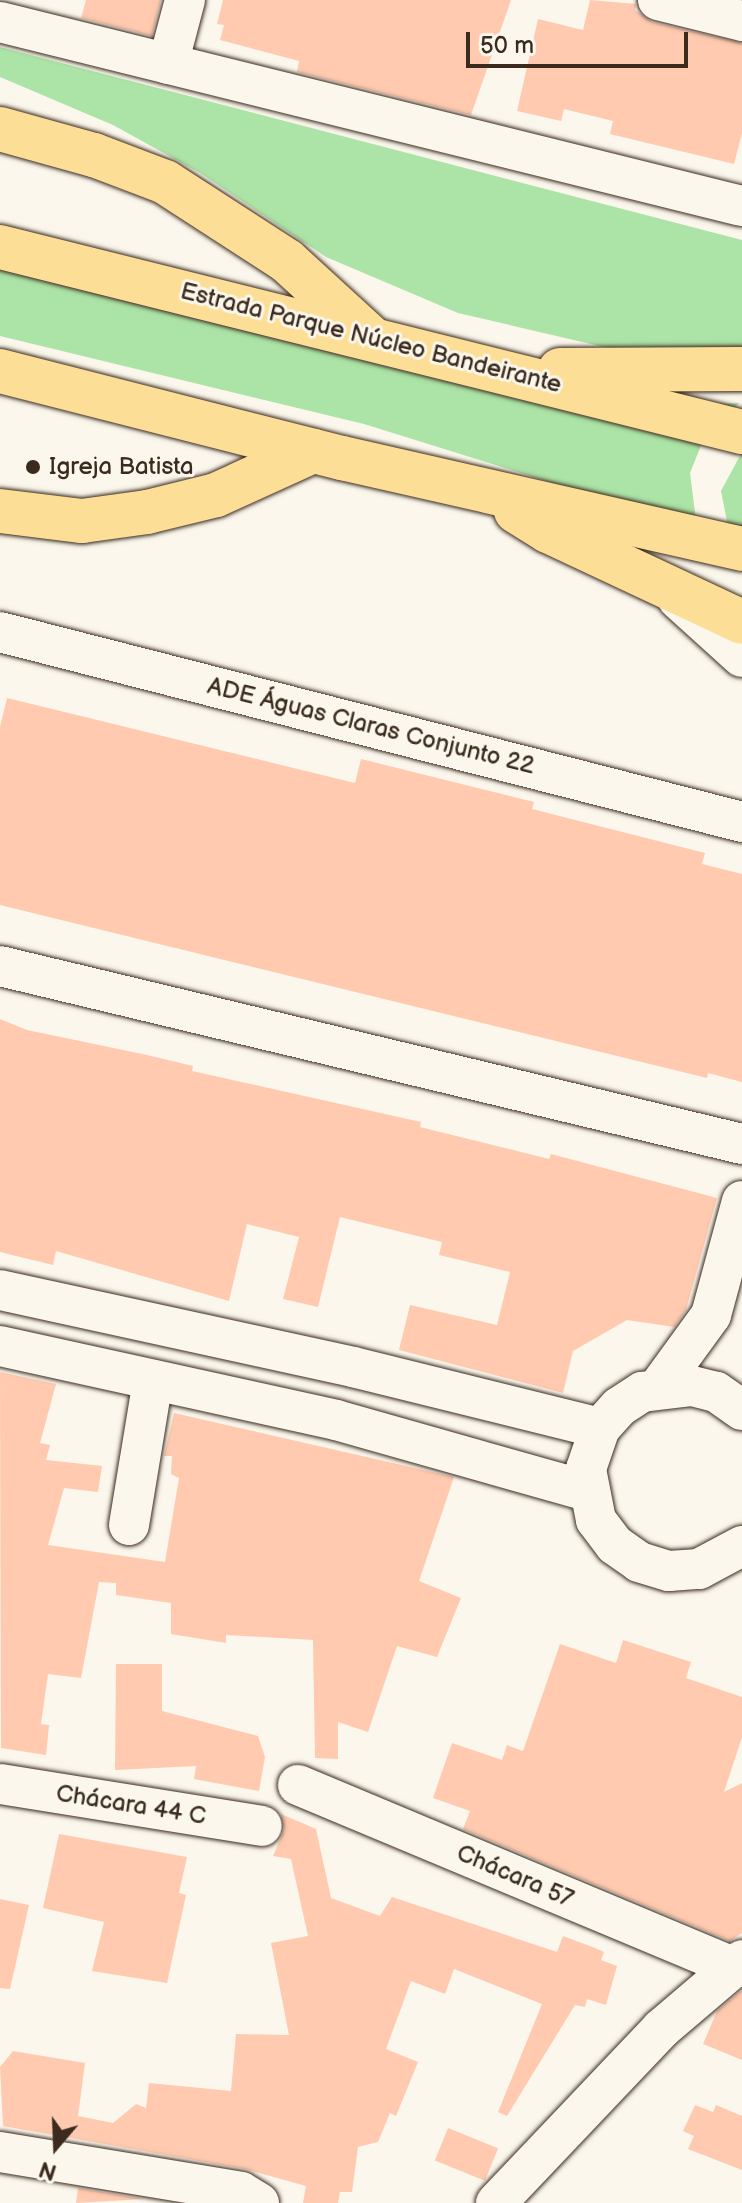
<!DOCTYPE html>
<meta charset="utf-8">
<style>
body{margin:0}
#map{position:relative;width:742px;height:2203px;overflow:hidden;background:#fbf7ec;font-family:"Balsamiq Sans",sans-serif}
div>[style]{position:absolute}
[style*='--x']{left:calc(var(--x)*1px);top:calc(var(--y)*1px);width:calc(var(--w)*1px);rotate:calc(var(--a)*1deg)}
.green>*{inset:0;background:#ace3a6}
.building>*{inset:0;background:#ffcaaf;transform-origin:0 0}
.roads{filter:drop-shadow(0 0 2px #3b2a1e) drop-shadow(0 0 2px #3b2a1e)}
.minor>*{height:40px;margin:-20px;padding:0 20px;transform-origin:20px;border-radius:20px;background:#fbf7ec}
.highway>*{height:44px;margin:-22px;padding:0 22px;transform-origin:22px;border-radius:22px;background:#fdde96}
.dots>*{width:22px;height:22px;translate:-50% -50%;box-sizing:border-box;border:4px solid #fbf7ec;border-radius:50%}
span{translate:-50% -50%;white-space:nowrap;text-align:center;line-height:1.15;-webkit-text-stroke:6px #fbf7ec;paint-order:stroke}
.street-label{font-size:24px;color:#3b2a1e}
.poi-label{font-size:24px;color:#3b2a1e}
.left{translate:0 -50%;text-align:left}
.north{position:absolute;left:16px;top:2107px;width:80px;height:80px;-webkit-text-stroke:6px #fbf7ec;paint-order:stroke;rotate:199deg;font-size:22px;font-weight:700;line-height:32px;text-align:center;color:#3b2a1e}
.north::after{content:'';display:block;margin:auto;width:28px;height:36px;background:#3b2a1e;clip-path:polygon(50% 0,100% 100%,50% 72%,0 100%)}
.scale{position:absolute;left:466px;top:32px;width:222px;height:36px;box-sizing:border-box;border:4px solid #3b2a1e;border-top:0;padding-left:10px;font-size:24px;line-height:28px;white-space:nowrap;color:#3b2a1e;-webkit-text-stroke:6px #fbf7ec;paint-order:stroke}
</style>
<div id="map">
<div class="green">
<i style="clip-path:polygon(0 47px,742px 240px,742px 358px,647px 357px,458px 313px,326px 257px,200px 173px,113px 125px,0 77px)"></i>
<i style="clip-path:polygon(0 258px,693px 405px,739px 403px,702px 443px,690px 473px,697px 528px,364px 424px,0 336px)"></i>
<i style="clip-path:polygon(742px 452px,742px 552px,728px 526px,721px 491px)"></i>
</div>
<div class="building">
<i style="clip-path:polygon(86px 0,161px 0,152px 36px,81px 18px)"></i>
<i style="clip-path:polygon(223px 0,511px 0,471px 115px,297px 72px,299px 61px,220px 40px,224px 25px,217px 24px)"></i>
<i style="clip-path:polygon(590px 0,636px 4px,635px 10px,652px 22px,742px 43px,742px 133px,734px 164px,610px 134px,613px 121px,564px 109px,561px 121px,517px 111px,538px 19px,583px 30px)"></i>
<i style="clip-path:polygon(7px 698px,355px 783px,361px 759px,534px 802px,532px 809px,705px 853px,702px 864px,742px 874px,742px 1082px,708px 1073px,707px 1078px,0 905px,0 727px)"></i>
<i style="clip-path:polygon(0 1019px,27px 1030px,147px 1055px,193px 1066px,192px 1071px,421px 1122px,420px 1127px,549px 1159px,551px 1154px,717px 1198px,686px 1310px,674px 1327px,627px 1320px,573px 1351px,563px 1393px,399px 1350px,410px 1305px,497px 1325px,510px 1272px,439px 1255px,442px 1242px,340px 1217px,318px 1307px,283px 1299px,299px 1237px,247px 1224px,229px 1301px,56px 1251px,53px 1265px,0 1252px)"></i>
<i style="clip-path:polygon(0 1372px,56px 1384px,40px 1443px,50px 1445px,46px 1460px,102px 1466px,98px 1492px,64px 1488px,48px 1545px,165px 1562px,179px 1478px,171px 1474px,172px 1456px,164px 1456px,174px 1413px,454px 1477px,419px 1581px,461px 1598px,437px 1657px,397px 1646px,368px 1732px,338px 1722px,338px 1759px,315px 1758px,313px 1640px,226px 1635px,226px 1643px,171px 1634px,171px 1603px,116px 1595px,116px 1583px,99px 1582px,81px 1678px,48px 1674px,41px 1724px,49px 1725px,46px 1755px,1px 1748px)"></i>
<i style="clip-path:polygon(623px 1640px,691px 1662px,686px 1678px,742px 1697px,742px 1737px,724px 1792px,742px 1783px,742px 1933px,730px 1941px,463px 1829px,470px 1811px,433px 1798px,452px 1743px,502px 1760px,507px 1745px,523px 1751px,560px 1644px,616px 1663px)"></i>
<i style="clip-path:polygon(116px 1664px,162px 1664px,162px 1711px,258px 1736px,265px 1757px,259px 1791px,194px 1779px,196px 1766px,115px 1770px)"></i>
<i style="clip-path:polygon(281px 1814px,316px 1829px,331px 1898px,380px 1916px,392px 1897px,557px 1952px,563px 1936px,595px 1948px,604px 1952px,601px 1960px,617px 1966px,606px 2005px,587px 1999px,585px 2007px,575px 2005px,507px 2116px,498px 2112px,542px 2004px,454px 1969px,445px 1994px,411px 1981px,386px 2049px,418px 2062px,396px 2116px,390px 2113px,378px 2142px,358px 2147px,352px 2192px,340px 2192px,338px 2203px,303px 2203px,306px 2186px,245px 2169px,3px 2126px,0 2067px,13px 2051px,85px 2063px,78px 2116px,113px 2123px,136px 2104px,146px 2108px,149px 2083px,231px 2091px,236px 2034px,289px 2035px,271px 1943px,308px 1936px,291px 1859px,273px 1856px,284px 1830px)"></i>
<i style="clip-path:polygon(59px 1834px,187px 1857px,179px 1893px,186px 1895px,167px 1983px,92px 1971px,104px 1922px,43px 1908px)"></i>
<i style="clip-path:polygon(0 1899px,29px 1905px,10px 1989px,0 1988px)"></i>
<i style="clip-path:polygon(742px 1990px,742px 2060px,703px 2044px,717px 2011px)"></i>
<i style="clip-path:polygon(695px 2105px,713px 2112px,716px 2105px,742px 2116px,742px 2170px,688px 2149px,694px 2136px,683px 2131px)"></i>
<i style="left:448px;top:2128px;width:54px;height:35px;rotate:22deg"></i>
<i style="clip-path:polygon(78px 2188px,144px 2199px,76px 2203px)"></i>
</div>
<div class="roads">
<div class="minor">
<i style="--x:658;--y:0;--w:87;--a:14"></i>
<i style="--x:0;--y:22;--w:764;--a:13.93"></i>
<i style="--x:168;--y:64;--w:66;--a:-75.1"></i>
<i style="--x:678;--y:599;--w:86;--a:42.2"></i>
<i style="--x:0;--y:632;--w:766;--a:14.36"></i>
<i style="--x:0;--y:966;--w:763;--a:13.49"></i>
<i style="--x:0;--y:1290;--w:361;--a:12.3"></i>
<i style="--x:353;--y:1367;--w:254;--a:13.9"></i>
<i style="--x:0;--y:1346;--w:344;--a:12.4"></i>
<i style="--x:336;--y:1420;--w:261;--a:15.8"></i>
<i style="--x:658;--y:1388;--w:90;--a:-54"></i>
<i style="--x:711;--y:1315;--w:118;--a:-74.8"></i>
<i style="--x:742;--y:1410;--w:32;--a:-145"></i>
<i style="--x:716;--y:1392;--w:25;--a:-166"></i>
<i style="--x:692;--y:1386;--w:50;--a:173.2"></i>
<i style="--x:642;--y:1392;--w:27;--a:147"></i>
<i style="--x:619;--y:1407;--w:28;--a:132"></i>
<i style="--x:600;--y:1428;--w:43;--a:108.9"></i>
<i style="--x:586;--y:1469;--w:52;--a:78.9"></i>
<i style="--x:596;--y:1520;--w:31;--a:53"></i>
<i style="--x:615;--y:1545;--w:29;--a:35"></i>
<i style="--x:639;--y:1562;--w:31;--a:17"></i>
<i style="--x:669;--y:1571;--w:30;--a:-4"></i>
<i style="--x:699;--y:1569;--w:49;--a:-28.1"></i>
<i style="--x:129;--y:1525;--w:147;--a:-80.6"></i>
<i style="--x:0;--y:1784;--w:265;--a:9.1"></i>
<i style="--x:298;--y:1785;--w:472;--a:22.7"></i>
<i style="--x:0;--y:2152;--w:244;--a:9.4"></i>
<i style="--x:241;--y:2192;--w:21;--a:31"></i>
<i style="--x:496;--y:2203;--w:240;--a:-46.5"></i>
<i style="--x:661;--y:2029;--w:106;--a:-40.4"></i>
</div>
<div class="highway">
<i style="--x:0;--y:129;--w:98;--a:15.5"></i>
<i style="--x:94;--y:155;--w:76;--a:20.8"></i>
<i style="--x:165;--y:182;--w:145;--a:32.9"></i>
<i style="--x:287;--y:261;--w:113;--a:42.5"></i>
<i style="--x:0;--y:247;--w:765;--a:14"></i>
<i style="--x:560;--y:370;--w:182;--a:-0.3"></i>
<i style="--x:0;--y:371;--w:353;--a:14.3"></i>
<i style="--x:342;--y:458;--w:410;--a:12.8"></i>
<i style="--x:0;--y:511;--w:83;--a:7"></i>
<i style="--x:82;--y:521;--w:66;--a:-7.9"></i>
<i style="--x:147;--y:512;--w:71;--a:-13.8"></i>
<i style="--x:216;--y:495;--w:107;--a:-24.4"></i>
<i style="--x:516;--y:511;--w:38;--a:32"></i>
<i style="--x:548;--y:531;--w:214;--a:25.1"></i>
</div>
</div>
<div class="dots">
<i style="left:33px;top:467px;background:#3b2a1e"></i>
</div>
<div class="street-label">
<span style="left:371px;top:338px;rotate:14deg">Estrada Parque Núcleo Bandeirante</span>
<span style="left:371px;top:726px;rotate:14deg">ADE Águas Claras Conjunto 22</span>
<span style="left:131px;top:1805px;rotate:9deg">Chácara 44 C</span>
<span style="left:515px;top:1876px;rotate:23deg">Chácara 57</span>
</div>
<div class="poi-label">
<span class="left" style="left:49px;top:467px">Igreja Batista</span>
</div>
<div class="north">N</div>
<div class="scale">50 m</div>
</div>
